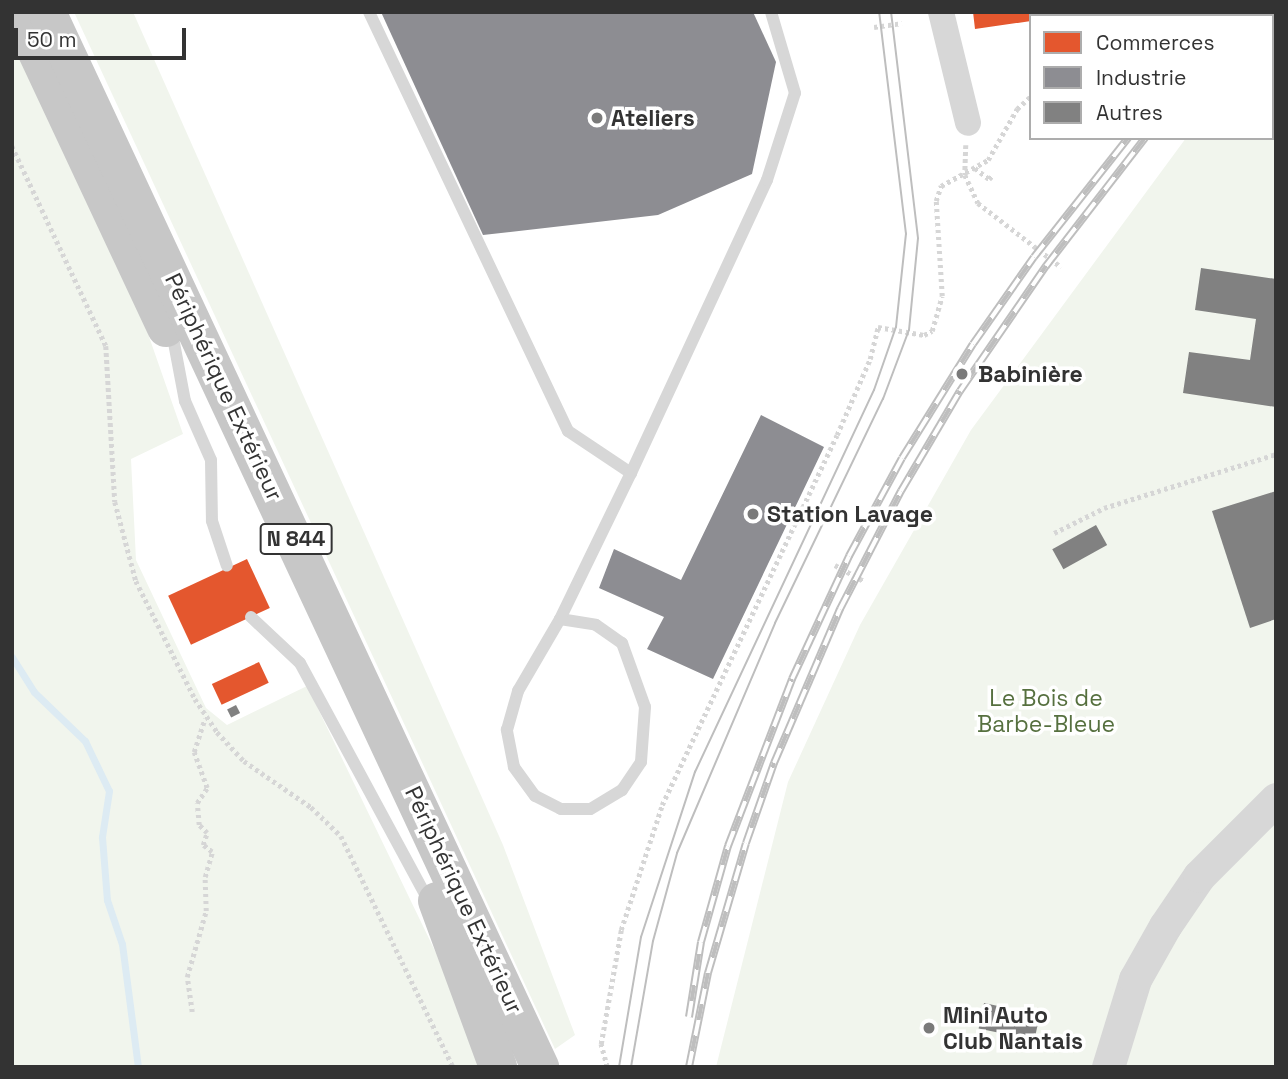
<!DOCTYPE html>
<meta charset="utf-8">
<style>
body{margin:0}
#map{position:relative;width:1288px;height:1079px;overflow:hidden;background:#fff;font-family:"Space Grotesk",sans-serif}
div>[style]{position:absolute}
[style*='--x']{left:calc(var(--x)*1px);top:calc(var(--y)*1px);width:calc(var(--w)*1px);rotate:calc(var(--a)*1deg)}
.green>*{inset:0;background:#f1f5ed}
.shops>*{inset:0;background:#e4572e;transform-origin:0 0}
.industry>*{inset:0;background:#8d8d92}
.stream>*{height:7px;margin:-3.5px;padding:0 3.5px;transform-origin:3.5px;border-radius:3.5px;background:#ddebf3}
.building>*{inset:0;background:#818181;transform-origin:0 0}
.path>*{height:4.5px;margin-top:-2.25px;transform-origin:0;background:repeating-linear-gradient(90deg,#d6d6d6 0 3.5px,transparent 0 7px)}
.service>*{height:12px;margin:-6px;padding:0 6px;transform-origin:6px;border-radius:6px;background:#d7d7d7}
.minor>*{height:26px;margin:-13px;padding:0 13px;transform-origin:13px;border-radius:13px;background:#d7d7d7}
.tertiary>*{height:33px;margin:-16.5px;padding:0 16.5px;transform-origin:16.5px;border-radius:16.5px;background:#d7d7d7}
.trunk>*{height:38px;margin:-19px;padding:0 19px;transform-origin:19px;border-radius:19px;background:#c7c7c7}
.tram>*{height:2px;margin:-1px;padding:0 1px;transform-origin:1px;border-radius:1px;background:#bebebe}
.rail>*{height:8px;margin-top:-4px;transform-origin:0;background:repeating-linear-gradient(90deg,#fff 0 16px,#bebebe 0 32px);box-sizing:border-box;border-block:2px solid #bebebe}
.dots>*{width:19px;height:19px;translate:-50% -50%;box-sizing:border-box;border:4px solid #fff;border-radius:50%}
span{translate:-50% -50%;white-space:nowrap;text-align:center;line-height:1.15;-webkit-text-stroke:7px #fff;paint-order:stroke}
.shield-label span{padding:2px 5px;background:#fff;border:2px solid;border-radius:5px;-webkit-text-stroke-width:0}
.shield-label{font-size:21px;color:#333;font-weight:700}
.poi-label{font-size:23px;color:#333;font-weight:700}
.left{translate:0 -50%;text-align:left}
.street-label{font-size:23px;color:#333}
.park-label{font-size:23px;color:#56703f}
.frame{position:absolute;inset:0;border:14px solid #333;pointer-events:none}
.legend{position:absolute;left:1029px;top:14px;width:245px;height:126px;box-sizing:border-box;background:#fff;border:2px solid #adadad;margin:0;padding:9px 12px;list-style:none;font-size:21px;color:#333}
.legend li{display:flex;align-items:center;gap:14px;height:35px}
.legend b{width:35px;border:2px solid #adadad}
.scale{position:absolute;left:14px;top:28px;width:172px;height:32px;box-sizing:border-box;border:4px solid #333;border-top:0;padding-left:9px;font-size:21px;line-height:24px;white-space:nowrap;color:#333;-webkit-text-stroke:5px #fff;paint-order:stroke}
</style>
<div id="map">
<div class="green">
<i style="clip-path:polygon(74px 12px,133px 12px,503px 845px,575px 1035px,555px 1049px)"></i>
<i style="clip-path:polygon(1276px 36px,1276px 1067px,716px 1067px,788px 782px,860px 625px,971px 430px,1186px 138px,1272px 138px)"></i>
<i style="clip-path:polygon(12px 41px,139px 308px,183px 434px,131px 459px,136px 560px,206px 708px,227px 725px,307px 686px,436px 953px,481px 1067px,12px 1067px)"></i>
</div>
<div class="shops">
<i style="clip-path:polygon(973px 12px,1079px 12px,1079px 14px,1031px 16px,1031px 21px,975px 29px)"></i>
<i style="left:247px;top:559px;width:54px;height:87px;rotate:65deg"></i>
<i style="left:259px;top:662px;width:23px;height:52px;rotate:65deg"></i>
</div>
<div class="industry">
<i style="clip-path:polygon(381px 12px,753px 12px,776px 62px,752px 174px,658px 215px,483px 235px)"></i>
<i style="clip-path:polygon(761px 415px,824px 447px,713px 679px,647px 649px,664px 617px,599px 588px,614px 549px,681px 580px)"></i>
</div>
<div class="stream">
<i style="--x:12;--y:657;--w:41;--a:57.8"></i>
<i style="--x:34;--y:692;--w:71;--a:43.9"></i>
<i style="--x:85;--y:741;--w:55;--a:64.4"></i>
<i style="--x:109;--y:791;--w:47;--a:98.7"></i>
<i style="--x:102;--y:837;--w:63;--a:85.5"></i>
<i style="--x:107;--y:900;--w:46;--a:71.2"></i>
<i style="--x:122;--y:944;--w:124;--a:82.6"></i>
</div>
<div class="building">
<i style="clip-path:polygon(1201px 268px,1276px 279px,1276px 407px,1183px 393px,1189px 352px,1250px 360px,1256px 319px,1195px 310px)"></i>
<i style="clip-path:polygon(1276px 491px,1276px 619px,1250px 628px,1212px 511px)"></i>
<i style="left:1096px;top:525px;width:23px;height:50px;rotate:61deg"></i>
<i style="left:236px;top:705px;width:9px;height:10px;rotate:63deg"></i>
<i style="left:984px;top:1003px;width:57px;height:26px;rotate:12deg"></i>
</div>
<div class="path">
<i style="--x:1148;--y:16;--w:13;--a:-18"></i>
<i style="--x:874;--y:27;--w:28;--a:-8"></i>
<i style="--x:966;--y:145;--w:30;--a:92"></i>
<i style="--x:965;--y:175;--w:31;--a:65"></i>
<i style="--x:978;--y:203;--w:105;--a:37.6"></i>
<i style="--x:12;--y:146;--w:221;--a:64.8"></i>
<i style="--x:106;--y:346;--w:156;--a:86.7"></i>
<i style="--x:115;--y:502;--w:82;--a:75.1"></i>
<i style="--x:136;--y:581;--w:132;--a:63.4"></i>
<i style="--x:195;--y:699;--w:40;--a:56"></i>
<i style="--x:217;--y:732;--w:40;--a:47"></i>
<i style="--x:244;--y:761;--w:81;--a:34.5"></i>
<i style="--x:311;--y:807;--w:42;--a:44"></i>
<i style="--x:341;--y:836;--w:257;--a:64.1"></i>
<i style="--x:975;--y:168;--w:18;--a:38"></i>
<i style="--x:989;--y:179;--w:4;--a:-45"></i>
<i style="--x:1054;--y:533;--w:56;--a:-26.6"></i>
<i style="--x:1104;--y:508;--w:180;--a:-17.4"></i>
<i style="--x:835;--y:565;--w:33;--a:29"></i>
<i style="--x:192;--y:1012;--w:35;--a:-98"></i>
<i style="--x:187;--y:977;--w:69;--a:-73.9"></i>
<i style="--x:206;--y:911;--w:34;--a:-92"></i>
<i style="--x:205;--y:877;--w:26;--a:-74"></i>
<i style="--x:212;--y:852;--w:11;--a:-142"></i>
<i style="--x:203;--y:845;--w:13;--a:-72"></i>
<i style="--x:207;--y:833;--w:11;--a:-135"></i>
<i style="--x:199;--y:825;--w:22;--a:-95"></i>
<i style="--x:197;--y:803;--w:18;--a:-56"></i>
<i style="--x:207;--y:788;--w:38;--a:-110"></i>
<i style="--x:194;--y:752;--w:35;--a:-72"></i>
<i style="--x:607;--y:1067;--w:24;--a:-105"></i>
<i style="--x:601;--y:1044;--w:116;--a:-80"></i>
<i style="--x:621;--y:930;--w:132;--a:-71.8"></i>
<i style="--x:662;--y:805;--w:409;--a:-64.7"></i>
<i style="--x:837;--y:435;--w:83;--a:-66.5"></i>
<i style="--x:870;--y:359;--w:33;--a:-76"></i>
<i style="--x:878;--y:327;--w:47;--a:9.9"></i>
<i style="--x:924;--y:335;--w:9;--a:-27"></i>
<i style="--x:932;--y:331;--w:36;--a:-74"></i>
<i style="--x:942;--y:296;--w:95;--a:-93.6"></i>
<i style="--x:936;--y:201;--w:16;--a:-72"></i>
<i style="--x:941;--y:186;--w:54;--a:-29"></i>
<i style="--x:988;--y:160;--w:59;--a:-60.4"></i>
<i style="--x:1017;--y:109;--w:19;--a:-43"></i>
</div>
<div class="service">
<i style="--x:369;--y:12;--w:464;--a:64.6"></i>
<i style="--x:568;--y:431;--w:76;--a:33.7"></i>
<i style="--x:631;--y:473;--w:323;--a:-65.1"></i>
<i style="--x:767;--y:180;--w:91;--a:-72.2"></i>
<i style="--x:795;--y:93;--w:84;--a:-106.5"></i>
<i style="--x:174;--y:343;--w:59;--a:79.3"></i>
<i style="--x:185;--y:401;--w:64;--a:66.2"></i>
<i style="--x:211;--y:460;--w:61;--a:89.1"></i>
<i style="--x:212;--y:521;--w:47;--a:71.6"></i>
<i style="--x:251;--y:617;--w:67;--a:43.2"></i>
<i style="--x:300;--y:663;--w:272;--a:61.6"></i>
<i style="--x:560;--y:619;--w:36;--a:9"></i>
<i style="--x:596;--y:625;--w:32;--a:35"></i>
<i style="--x:622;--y:643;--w:68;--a:70.2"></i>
<i style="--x:645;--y:707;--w:55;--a:94.2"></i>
<i style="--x:641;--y:762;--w:34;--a:124"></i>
<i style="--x:622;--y:790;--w:37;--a:149"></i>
<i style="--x:590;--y:809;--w:29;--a:180"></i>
<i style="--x:561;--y:809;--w:29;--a:-153"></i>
<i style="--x:535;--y:796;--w:36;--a:-126"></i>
<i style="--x:514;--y:767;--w:38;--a:-101"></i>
<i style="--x:507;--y:730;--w:41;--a:-74.2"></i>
<i style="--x:518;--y:691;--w:83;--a:-59.7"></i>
<i style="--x:560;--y:619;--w:162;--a:-64.1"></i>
</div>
<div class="minor">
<i style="--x:941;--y:12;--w:114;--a:76.3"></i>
</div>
<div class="tertiary">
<i style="--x:1108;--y:1067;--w:92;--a:-72.9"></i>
<i style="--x:1135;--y:979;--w:61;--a:-60.5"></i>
<i style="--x:1165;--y:926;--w:60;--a:-55.8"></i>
<i style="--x:1199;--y:876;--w:109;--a:-45"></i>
</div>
<div class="trunk">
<i style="--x:18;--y:12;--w:349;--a:64.9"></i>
<i style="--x:47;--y:12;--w:1165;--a:64.95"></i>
<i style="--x:437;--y:901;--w:177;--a:69.8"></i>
</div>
<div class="tram">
<i style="--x:619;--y:1067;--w:132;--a:-80.4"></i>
<i style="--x:641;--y:937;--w:174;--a:-71.9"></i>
<i style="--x:695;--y:772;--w:422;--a:-64.9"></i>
<i style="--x:874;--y:390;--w:67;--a:-70.8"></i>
<i style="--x:896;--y:327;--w:94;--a:-83.9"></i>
<i style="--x:906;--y:234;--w:224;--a:-96.9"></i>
<i style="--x:631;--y:1067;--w:128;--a:-80.1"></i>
<i style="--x:653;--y:941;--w:91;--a:-74.7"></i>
<i style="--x:677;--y:853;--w:250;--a:-66.9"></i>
<i style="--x:775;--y:623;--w:249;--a:-64.3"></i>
<i style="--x:883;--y:399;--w:74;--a:-69.4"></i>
<i style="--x:909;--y:330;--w:92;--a:-84.4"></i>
<i style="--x:918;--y:238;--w:228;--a:-96.8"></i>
</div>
<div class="rail">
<i style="--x:1240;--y:16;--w:5;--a:-53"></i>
<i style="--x:1259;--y:16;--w:6;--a:-45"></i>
<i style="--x:689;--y:1017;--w:76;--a:-80.9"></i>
<i style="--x:701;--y:942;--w:100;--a:-74.3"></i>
<i style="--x:728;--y:846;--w:179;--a:-69"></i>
<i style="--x:792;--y:679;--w:136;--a:-65.1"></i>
<i style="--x:849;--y:556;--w:111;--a:-61.6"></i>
<i style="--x:902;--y:458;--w:134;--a:-58.1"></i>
<i style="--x:973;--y:344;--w:106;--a:-55"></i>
<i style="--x:1034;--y:257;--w:152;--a:-51.7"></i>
<i style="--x:689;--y:1067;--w:96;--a:-78.6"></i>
<i style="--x:708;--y:973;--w:135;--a:-73.7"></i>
<i style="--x:746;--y:843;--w:85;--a:-70.7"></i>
<i style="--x:774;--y:763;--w:168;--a:-66.8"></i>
<i style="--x:840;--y:609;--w:133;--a:-62.7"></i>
<i style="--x:901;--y:491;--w:116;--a:-59.5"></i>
<i style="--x:960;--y:391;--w:152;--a:-55.5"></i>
<i style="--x:1046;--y:266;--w:162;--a:-52.3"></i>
</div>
<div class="dots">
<i style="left:597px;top:118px;background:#7a7a7a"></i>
<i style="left:962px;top:374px;background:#7a7a7a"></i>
<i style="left:753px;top:514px;background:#7a7a7a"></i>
<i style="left:929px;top:1028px;background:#7a7a7a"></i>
</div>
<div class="shield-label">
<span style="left:296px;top:539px">N 844</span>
</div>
<div class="poi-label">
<span class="left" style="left:611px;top:118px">Ateliers</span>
<span class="left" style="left:978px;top:374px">Babinière</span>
<span class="left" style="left:767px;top:514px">Station Lavage</span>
<span class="left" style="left:943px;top:1028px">Mini Auto<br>Club Nantais</span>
</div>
<div class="street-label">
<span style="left:224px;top:387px;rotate:65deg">Périphérique Extérieur</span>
<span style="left:464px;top:900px;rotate:65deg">Périphérique Extérieur</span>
</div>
<div class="park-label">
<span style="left:1046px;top:711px">Le Bois de<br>Barbe-Bleue</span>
</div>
<div class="frame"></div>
<ul class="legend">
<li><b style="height:19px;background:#e4572e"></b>Commerces</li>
<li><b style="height:19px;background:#8d8d92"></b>Industrie</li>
<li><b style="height:19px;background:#818181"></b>Autres</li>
</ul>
<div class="scale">50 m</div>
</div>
